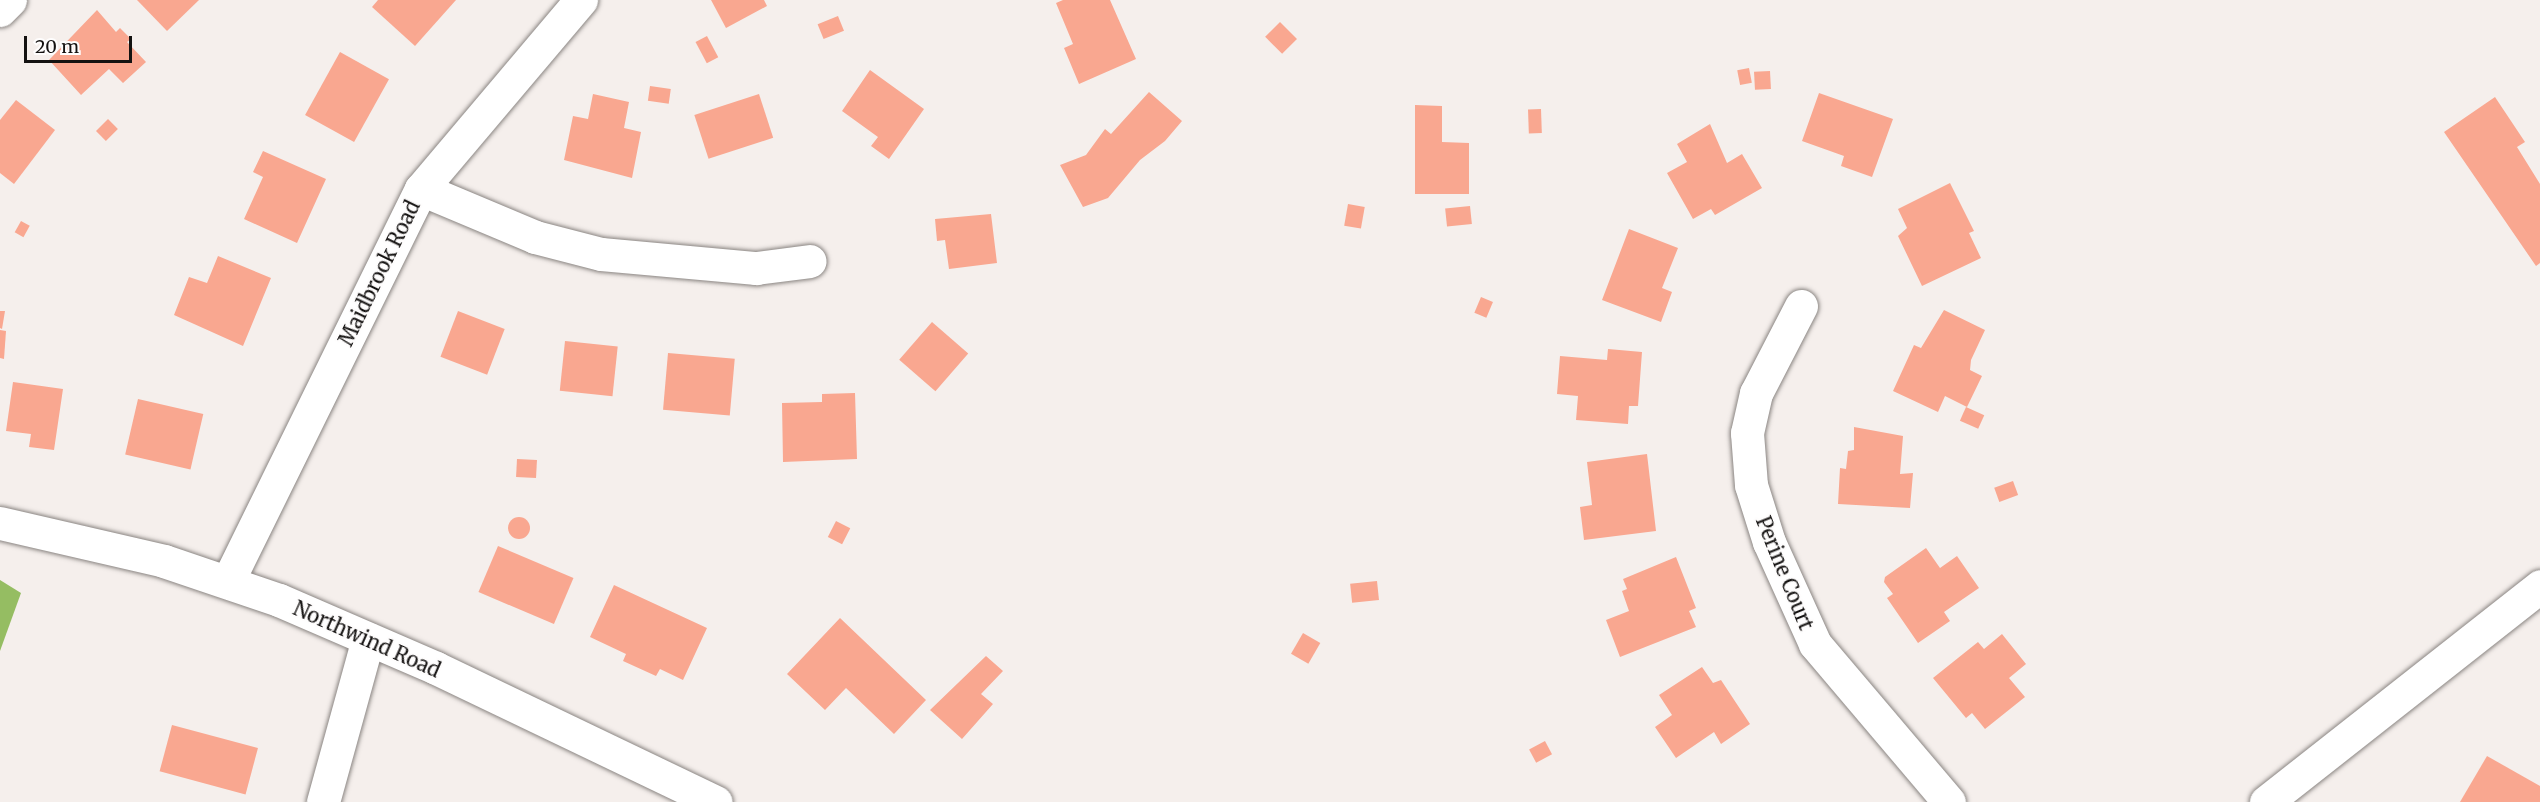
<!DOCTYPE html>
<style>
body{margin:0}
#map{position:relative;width:2540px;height:802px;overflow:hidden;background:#f5efec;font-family:Merriweather,serif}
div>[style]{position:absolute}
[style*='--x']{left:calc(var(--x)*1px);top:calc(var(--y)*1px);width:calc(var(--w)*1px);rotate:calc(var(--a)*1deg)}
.forest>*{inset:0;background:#95bd62}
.building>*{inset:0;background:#f9a790;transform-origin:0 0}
.round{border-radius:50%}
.roads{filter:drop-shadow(0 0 2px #8a8582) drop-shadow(0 0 2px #8a8582)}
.minor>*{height:33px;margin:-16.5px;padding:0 16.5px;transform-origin:16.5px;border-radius:16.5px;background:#fff}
span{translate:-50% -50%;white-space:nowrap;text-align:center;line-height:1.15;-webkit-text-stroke:4.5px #fefdfd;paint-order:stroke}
.street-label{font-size:20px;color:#141211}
.scale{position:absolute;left:24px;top:36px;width:108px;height:27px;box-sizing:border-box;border:3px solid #141211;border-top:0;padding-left:8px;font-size:18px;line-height:21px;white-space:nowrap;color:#141211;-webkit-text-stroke:4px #fefdfd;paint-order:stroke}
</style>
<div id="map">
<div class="forest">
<i style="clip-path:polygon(0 580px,21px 593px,0 651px)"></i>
</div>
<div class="building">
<i style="clip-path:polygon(137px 0,199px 0,167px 31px)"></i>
<i style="clip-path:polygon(378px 0,456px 0,415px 46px,372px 7px)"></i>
<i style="clip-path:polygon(711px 0,764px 0,767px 6px,726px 28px)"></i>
<i style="clip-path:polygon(1063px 0,1110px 0,1136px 59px,1079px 84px,1064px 48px,1073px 44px,1056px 3px)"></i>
<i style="clip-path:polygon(97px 10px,116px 32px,120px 28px,131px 39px,127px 42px,146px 62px,123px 83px,109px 69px,81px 95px,49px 60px)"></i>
<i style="left:838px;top:16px;width:16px;height:22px;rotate:68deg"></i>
<i style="left:1280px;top:22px;width:24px;height:21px;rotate:45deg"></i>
<i style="left:707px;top:36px;width:24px;height:13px;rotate:62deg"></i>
<i style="left:340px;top:52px;width:56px;height:72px;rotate:29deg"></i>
<i style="left:1749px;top:68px;width:15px;height:12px;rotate:79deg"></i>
<i style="clip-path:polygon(870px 70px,924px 109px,889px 159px,871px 146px,878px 137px,842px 111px)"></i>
<i style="left:1770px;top:71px;width:18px;height:16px;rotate:87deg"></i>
<i style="left:650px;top:86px;width:21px;height:15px;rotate:8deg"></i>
<i style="clip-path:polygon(1149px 92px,1182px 121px,1165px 141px,1140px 160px,1108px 198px,1083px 207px,1060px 165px,1086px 155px,1105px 129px,1111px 134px)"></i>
<i style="clip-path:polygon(1819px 93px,1893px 119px,1872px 177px,1841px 166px,1844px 156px,1802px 141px)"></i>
<i style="clip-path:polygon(593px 94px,629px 102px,624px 128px,641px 132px,632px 178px,564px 160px,573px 116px,588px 119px)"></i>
<i style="left:759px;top:94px;width:46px;height:68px;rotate:72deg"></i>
<i style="clip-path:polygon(2495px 97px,2525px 142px,2517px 147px,2540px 184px,2540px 263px,2536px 266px,2444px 132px)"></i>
<i style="clip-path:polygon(16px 100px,55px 130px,14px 184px,0 173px,0 120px)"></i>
<i style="clip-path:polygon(1415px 105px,1442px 106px,1442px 142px,1469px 143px,1469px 194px,1415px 194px)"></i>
<i style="left:1541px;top:109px;width:24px;height:13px;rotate:88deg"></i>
<i style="left:108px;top:119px;width:14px;height:17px;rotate:45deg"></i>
<i style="clip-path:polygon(1710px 124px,1727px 163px,1742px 154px,1762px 188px,1715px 215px,1711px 209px,1693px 219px,1667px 173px,1687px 162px,1677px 144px)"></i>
<i style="clip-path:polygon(263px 151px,326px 179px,297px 243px,244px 219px,263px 177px,253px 172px)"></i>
<i style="clip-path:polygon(1950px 183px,1974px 231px,1969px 233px,1981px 258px,1922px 286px,1898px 236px,1907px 228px,1898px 209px)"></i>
<i style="left:1348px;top:204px;width:17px;height:22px;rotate:10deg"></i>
<i style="left:1470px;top:206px;width:18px;height:25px;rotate:84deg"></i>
<i style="clip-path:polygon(991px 214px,997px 263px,949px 269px,945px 240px,937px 241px,935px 219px)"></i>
<i style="left:21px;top:221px;width:10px;height:13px;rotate:29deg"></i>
<i style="clip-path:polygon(1629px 229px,1678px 248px,1662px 288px,1672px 292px,1661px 322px,1602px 300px)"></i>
<i style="clip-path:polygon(218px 256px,271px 278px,243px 346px,174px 315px,189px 277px,207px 283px)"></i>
<i style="left:1481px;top:297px;width:13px;height:17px;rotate:23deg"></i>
<i style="clip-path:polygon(1944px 310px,1985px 330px,1971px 360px,1970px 370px,1982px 376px,1967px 407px,1945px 396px,1938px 412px,1893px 391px,1914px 345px,1921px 348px)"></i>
<i style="clip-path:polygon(0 311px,5px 311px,2px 329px,0 328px)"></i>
<i style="left:458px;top:311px;width:50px;height:49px;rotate:21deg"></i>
<i style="left:932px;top:322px;width:48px;height:50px;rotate:41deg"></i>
<i style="clip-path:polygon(0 330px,6px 331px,4px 359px,0 358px)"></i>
<i style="left:565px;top:341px;width:53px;height:50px;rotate:6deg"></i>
<i style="clip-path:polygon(1608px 349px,1642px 352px,1638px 406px,1629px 406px,1628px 424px,1576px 420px,1578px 396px,1557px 394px,1560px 356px,1607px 360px)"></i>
<i style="left:668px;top:353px;width:67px;height:57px;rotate:5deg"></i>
<i style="clip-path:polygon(13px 382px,63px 389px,54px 450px,29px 447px,31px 434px,6px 431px)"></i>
<i style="clip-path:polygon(855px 393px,857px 459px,783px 462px,782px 403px,822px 402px,822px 394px)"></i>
<i style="left:138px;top:399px;width:67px;height:57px;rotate:13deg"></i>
<i style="left:1966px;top:407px;width:20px;height:15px;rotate:24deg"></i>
<i style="clip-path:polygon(1854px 427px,1903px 436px,1900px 474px,1913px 473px,1910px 508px,1838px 504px,1840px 468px,1846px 469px,1848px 451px,1854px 450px)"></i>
<i style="clip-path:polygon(1647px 454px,1656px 531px,1584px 540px,1580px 507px,1592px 505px,1587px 462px)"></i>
<i style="left:517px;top:459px;width:20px;height:18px;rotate:3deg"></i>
<i style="left:2013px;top:481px;width:15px;height:20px;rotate:70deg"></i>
<i class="round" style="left:508px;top:517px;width:22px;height:22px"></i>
<i style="left:836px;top:521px;width:16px;height:18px;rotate:27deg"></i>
<i style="left:498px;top:546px;width:82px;height:50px;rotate:23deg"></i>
<i style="clip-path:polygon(1926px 548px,1940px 568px,1957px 556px,1979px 588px,1944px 612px,1950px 621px,1918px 643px,1887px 598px,1893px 594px,1884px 582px,1885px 577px)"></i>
<i style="clip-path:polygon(1676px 557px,1696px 608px,1689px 611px,1696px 627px,1620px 657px,1606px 620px,1629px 611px,1622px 591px,1627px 589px,1623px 579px)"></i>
<i style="left:1377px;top:581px;width:19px;height:27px;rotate:84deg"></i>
<i style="clip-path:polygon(614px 585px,707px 628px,683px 680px,660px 669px,656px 676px,623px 661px,626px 654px,590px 637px)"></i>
<i style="clip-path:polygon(840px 618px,926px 700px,894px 734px,846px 688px,825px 710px,787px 674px)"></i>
<i style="left:1303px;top:633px;width:20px;height:24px;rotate:30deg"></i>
<i style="clip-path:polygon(2002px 634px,2026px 664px,2009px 678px,2025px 697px,1985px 729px,1972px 713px,1966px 718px,1933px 678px,1978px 642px,1984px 649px)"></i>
<i style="clip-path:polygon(986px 656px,1003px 671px,981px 694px,993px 704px,962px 739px,930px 710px)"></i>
<i style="clip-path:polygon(1702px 667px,1713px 683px,1721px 680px,1750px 724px,1721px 744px,1714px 732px,1676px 758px,1655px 727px,1672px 715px,1659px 695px)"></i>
<i style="left:172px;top:725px;width:89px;height:48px;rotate:15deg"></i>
<i style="left:1545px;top:741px;width:15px;height:18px;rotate:62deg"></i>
<i style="clip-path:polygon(2487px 756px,2540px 786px,2540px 802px,2460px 802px)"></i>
</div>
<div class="roads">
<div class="minor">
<i style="--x:0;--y:10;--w:14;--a:-45"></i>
<i style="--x:421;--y:189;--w:124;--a:22.8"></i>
<i style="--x:535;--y:237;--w:68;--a:14.4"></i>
<i style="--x:601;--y:254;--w:156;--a:5.2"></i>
<i style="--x:756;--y:268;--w:54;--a:-7.4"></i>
<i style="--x:1801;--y:306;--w:98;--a:117.3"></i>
<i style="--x:1756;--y:393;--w:41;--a:102.7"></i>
<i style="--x:1747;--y:433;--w:52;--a:85.6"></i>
<i style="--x:1751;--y:485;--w:60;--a:72.5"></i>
<i style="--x:1769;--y:542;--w:112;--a:65.7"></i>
<i style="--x:1815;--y:644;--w:207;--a:49.7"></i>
<i style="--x:0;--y:523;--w:168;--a:13"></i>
<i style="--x:164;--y:561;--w:121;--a:18.7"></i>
<i style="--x:279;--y:600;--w:171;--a:23.4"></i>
<i style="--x:436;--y:668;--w:310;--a:25.6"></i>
<i style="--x:228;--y:581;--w:437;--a:-63.8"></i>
<i style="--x:421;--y:189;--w:248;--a:-49.8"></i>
<i style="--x:323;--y:802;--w:169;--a:-74.6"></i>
<i style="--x:2266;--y:802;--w:349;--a:-38.2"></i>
</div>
</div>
<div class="street-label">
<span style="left:379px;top:273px;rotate:-64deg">Maidbrook Road</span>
<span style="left:1785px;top:573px;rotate:68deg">Perine Court</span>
<span style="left:367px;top:639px;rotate:24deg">Northwind Road</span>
</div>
<div class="scale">20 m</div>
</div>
